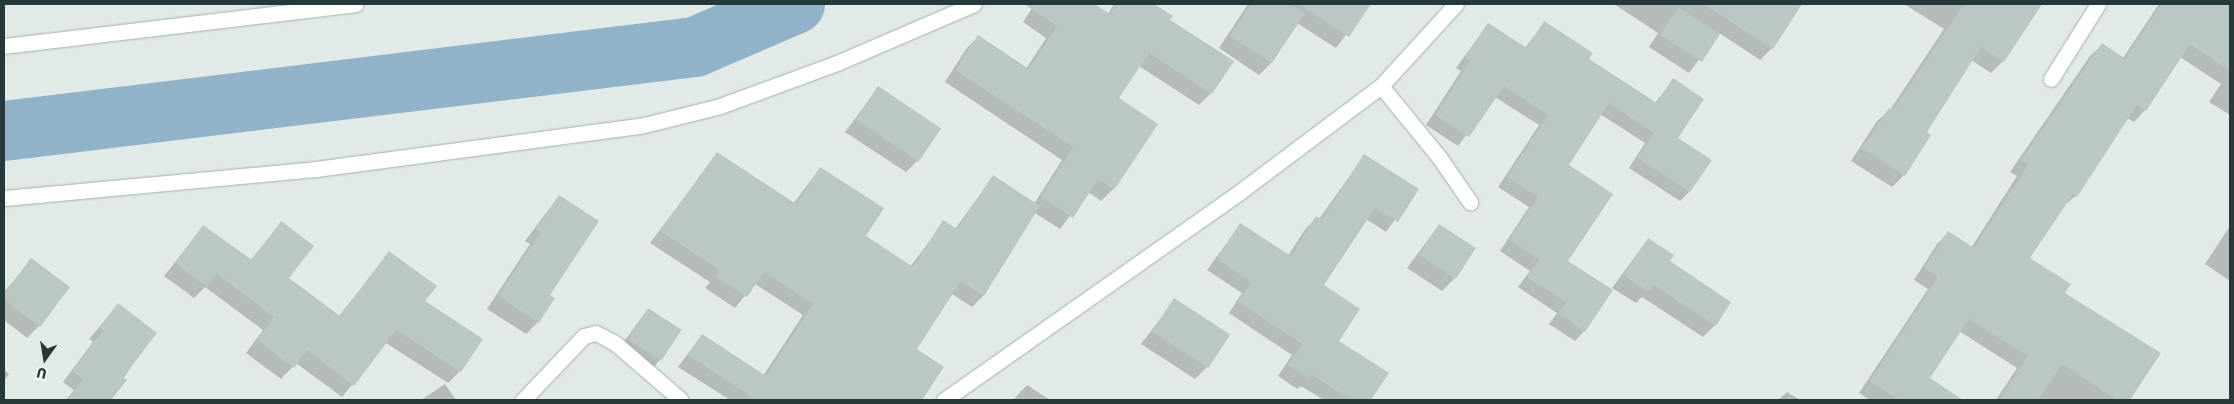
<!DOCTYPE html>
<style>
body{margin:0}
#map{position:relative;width:2234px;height:404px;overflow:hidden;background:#e2eae8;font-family:Jost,sans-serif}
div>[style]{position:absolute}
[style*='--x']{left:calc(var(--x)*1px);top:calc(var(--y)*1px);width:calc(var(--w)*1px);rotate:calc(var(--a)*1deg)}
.shadow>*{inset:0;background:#0003}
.river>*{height:60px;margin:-30px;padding:0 30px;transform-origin:30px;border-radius:30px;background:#90b3c9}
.building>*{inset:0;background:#bac7c5;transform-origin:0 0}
.roads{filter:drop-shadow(0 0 1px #a5b1b0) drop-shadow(0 0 1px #a5b1b0)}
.minor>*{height:15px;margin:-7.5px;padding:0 7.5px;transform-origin:7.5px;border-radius:7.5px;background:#fff}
.tertiary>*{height:15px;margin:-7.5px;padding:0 7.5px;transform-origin:7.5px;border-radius:7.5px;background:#fff}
span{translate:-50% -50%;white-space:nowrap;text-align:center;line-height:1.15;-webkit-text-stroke:4.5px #f2f7f6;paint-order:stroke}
.frame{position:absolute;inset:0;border:5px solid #243938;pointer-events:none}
.north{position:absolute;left:20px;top:334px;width:50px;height:50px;-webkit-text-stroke:4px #f2f7f6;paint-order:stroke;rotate:193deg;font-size:14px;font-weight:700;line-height:20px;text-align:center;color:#243938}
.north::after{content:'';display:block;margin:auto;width:18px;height:22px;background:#243938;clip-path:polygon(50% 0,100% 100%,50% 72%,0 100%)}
</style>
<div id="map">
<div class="shadow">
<i style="clip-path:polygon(1035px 4px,1092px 4px,1108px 14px,1114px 4px,1152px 4px,1171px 16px,1169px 20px,1211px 93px,1199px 105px,1139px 66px,1117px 98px,1113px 189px,1101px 201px,1088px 192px,1060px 229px,1035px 213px,983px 296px,972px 307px,952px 294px,915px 349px,922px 398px,920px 400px,730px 400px,678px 367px,702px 335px,763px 376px,803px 315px,755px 284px,735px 308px,705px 288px,710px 282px,650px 243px,717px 154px,793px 204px,820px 168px,864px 237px,910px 267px,944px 222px,955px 229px,993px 177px,1034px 204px,1062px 160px,945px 82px,966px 49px,978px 37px,1026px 69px,1046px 38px,1023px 22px)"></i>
<i style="clip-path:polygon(1248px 4px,1369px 4px,1336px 48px,1297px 23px,1271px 63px,1259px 75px,1219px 48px)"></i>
<i style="clip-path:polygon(1614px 4px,1799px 4px,1772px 48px,1760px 60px,1719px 33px,1689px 73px,1649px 47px,1658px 33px)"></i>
<i style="clip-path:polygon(1904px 4px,2042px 4px,2003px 61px,1991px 73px,1971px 60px,1925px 133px,1904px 175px,1892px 187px,1851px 161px,1877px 121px,1890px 110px,1944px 29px)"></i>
<i style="clip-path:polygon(2159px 4px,2230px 4px,2230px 115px,2209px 102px,2221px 84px,2180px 57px,2145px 110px,2134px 122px,2127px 118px,2076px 196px,2063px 206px,2028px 258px,2063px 294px,2159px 353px,2128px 400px,1996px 400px,2017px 368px,1959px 331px,1928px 378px,1961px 400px,1870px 400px,1859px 393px,1928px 289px,1914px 280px,1937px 244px,1948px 233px,1971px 248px,2017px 176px,2010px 172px,2090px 56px,2102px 45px,2123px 58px)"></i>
<i style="clip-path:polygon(1544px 23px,1587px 59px,1655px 103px,1673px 80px,1676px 138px,1689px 192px,1680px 201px,1629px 168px,1645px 143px,1600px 114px,1567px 166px,1566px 262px,1584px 331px,1575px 341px,1549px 324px,1557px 313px,1518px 287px,1530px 271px,1500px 251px,1529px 207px,1498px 187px,1539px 125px,1495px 97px,1458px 146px,1426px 125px,1461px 71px,1456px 68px,1488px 24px,1525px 48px)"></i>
<i style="clip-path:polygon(878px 88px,918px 160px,906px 172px,845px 132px)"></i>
<i style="clip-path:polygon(1364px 156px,1417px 190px,1386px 232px,1366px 219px,1322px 285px,1338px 341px,1387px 373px,1370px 400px,1324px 400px,1301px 386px,1297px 389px,1278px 376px,1292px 355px,1229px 313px,1242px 293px,1207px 270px,1240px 225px,1288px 256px,1306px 228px,1317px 218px,1319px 219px)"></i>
<i style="clip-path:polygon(559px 196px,548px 295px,538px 322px,526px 334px,487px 309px,530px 244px,525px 241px)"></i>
<i style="clip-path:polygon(281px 223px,287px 279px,338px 317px,390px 253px,423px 302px,460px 371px,448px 383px,386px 343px,342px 397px,296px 363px,281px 379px,246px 353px,263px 330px,205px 287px,194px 298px,164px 276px,203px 227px,250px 261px)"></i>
<i style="clip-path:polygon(1439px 225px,1454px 279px,1442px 291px,1407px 268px)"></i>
<i style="clip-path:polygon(2230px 226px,2230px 281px,2205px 264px)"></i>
<i style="clip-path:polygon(1648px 239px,1715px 325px,1703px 337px,1642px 297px,1636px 303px,1612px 288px)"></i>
<i style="clip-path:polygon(31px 260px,39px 326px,27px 338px,4px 320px,4px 292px)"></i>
<i style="clip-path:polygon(1175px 300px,1207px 367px,1195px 379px,1141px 344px)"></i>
<i style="clip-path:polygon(118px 305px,155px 333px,108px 400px,66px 400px,74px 390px,63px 382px,93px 342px,89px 339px)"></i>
<i style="clip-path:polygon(648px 309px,660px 360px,649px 372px,617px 351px)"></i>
<i style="clip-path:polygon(4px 370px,9px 374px,4px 381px)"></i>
<i style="clip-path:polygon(445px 384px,456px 400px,421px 400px)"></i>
<i style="clip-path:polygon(1027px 385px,1050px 400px,1013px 400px)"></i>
<i style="clip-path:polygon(1787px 392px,1800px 400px,1778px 400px)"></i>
</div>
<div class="river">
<i style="--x:4;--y:131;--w:696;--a:-6.93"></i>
<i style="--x:695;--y:47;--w:109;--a:-23.3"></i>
</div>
<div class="building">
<i style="clip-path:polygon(1024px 4px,1094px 4px,1110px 14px,1117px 4px,1154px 4px,1173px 16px,1170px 20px,1234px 61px,1212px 94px,1149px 53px,1119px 98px,1158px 124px,1114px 190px,1098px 179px,1073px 218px,1041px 197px,1073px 147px,955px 70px,978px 35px,1029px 69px,1057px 26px)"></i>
<i style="clip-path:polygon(1251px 4px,1290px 4px,1305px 13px,1272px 63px,1230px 36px)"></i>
<i style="clip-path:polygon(1298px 4px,1371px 4px,1349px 37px)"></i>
<i style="clip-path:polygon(1703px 4px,1802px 4px,1773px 49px)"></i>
<i style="clip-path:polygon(1964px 4px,2042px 4px,2004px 62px,1981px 47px,1927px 132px,1931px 135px,1905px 176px,1862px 148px,1889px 108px,1893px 110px)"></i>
<i style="clip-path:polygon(2161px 4px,2230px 4px,2230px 71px,2190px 44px,2146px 111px,2137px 105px,2077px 197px,2073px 194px,2030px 258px,2071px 284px,2065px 293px,2161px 353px,2130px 400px,2117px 400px,2062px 364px,2038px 400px,1999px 400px,2028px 356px,1969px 319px,1930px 378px,1963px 400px,1899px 400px,1870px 381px,1938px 277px,1924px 268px,1948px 231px,1974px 248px,2028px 165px,2021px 160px,2102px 43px,2125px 59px)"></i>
<i style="left:1678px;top:7px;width:50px;height:33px;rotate:33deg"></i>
<i style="clip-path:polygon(1544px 21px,1593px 53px,1589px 59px,1657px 103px,1673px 78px,1704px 99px,1678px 138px,1712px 160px,1690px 192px,1637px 158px,1654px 133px,1609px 103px,1569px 165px,1613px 194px,1568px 261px,1613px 290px,1585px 332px,1558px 313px,1566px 302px,1527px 277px,1539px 260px,1509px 240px,1538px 197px,1507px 177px,1548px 115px,1504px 86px,1469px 137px,1435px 115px,1470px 61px,1465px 57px,1488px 23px,1527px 48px)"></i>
<i style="left:878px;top:86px;width:76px;height:40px;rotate:34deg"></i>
<i style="clip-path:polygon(717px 152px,796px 204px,820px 167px,884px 208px,866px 236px,913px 267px,943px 220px,957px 229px,993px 175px,1040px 206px,984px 296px,961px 281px,917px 349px,944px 367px,922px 400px,750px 400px,752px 397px,688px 355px,702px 334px,766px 376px,813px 304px,764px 272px,747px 297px,716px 277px,720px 270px,660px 231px)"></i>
<i style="clip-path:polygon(1364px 154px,1419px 189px,1398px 222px,1375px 208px,1324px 285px,1360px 309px,1339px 341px,1389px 373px,1371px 400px,1351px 400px,1312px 375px,1309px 379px,1288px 365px,1302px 344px,1238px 302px,1251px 282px,1217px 259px,1240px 223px,1291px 256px,1316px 216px,1322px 219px)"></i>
<i style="clip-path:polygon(559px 195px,599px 221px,550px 295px,555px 298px,539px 323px,498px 296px,541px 232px,536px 229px)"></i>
<i style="clip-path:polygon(281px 221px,314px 246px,289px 278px,340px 316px,389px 251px,437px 286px,425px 301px,483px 339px,461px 372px,396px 330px,354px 386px,307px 350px,294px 368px,257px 340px,274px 317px,217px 274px,207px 287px,175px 263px,203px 225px,252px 260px)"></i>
<i style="left:1439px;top:224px;width:44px;height:37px;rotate:33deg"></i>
<i style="clip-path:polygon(1648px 238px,1674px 255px,1670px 261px,1731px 302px,1716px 326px,1654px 285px,1649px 292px,1623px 275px)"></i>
<i style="clip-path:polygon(31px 258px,70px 287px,40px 327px,4px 300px,4px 294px)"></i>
<i style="left:1174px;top:298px;width:67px;height:40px;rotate:33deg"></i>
<i style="clip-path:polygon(118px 303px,157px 333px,123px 377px,127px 380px,111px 400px,67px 400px,83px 379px,72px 371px,103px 331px,99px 328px)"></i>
<i style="left:648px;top:308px;width:40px;height:37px;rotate:33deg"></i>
</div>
<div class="roads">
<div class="minor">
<i style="--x:2051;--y:79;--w:89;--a:-57.9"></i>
<i style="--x:1381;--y:86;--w:92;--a:50.8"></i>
<i style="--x:1439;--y:157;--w:55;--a:55.4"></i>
<i style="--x:4;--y:198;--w:313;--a:-5.3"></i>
<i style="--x:316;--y:169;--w:327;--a:-7.6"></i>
<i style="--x:640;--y:126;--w:82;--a:-14"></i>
<i style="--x:720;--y:106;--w:125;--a:-20.2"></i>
<i style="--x:837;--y:63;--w:149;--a:-23.3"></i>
<i style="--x:523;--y:400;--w:88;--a:-46.4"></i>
<i style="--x:584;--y:336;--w:12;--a:-14"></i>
<i style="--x:596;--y:333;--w:21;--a:28"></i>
<i style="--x:615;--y:343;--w:87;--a:40.8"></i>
</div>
<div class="tertiary">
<i style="--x:4;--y:46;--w:354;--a:-6.8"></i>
<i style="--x:944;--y:400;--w:363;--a:-35.1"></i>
<i style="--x:1241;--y:191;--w:175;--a:-36.9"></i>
<i style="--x:1381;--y:86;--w:111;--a:-47.6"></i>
</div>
</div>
<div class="frame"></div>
<div class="north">U</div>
</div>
